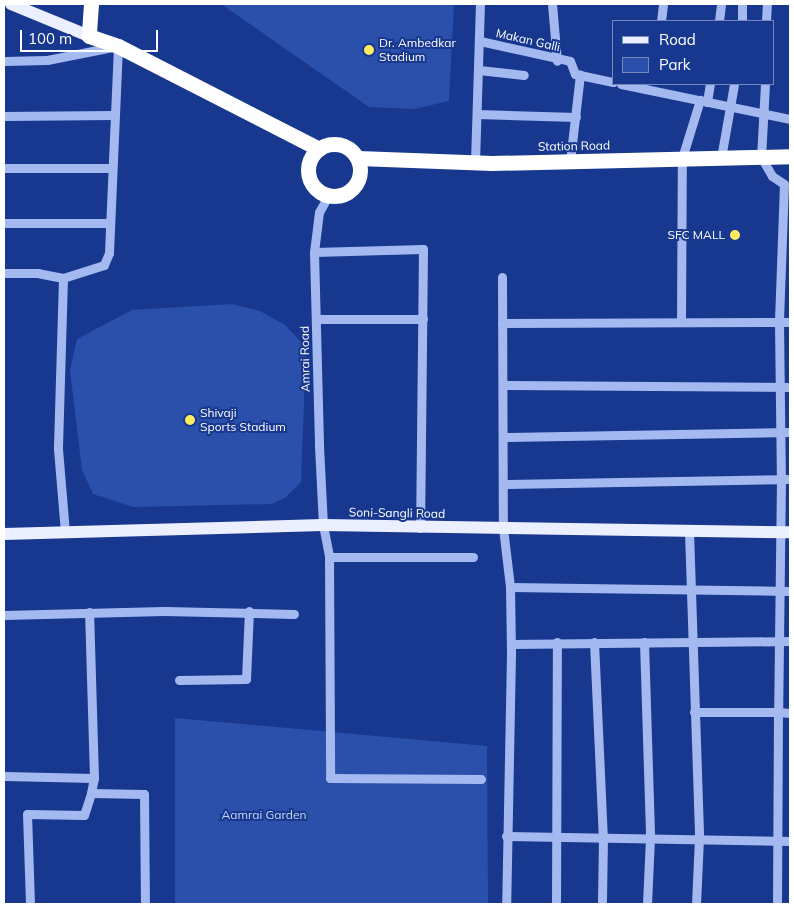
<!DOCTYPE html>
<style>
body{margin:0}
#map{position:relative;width:794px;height:908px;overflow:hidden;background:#17388e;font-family:Mulish,sans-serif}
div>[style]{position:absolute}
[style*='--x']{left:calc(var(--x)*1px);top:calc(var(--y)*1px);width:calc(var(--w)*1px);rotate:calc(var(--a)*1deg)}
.green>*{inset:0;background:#2a50ac}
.minor>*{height:9px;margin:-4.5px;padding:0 4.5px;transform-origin:4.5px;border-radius:4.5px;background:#a3b9ef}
.major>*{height:12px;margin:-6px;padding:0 6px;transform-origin:6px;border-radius:6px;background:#ebefff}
.highway>*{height:15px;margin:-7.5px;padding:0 7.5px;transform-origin:7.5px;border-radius:7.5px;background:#fff}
.highway>.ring{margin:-7.5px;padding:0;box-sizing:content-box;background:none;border:15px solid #fff;border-radius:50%}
.dots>*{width:14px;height:14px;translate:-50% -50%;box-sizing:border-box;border:2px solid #17388e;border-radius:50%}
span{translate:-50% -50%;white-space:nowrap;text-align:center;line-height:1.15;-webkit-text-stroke:4px #17388e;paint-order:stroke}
.street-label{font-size:12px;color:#fff}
.poi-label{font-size:12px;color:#fff}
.left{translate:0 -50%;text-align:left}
.right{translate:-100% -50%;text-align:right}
.park-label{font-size:12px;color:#c9d8fb}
.frame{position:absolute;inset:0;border:5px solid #fff;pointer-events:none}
.legend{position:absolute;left:612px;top:20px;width:162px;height:65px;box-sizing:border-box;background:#17388e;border:1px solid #7488bb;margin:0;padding:6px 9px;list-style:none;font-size:15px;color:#fff}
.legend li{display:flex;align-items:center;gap:10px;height:25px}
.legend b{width:25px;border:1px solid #7488bb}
.scale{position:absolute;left:20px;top:30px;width:138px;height:22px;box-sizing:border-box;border:2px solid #fff;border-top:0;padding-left:6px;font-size:15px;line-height:18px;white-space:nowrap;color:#fff;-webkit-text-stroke:4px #17388e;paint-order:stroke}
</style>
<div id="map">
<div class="green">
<i style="clip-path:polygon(221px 4px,454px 4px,449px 101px,414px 109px,369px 107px)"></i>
<i style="clip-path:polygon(232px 304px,260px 311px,285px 325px,306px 347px,301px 482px,286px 497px,272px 504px,133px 507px,93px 494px,82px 470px,70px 370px,77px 339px,132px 310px)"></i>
<i style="clip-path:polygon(175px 718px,487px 746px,488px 904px,175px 904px)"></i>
</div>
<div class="minor">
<i style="--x:552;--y:4;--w:57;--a:85"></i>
<i style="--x:742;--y:4;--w:17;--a:90"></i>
<i style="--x:661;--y:21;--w:17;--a:-83"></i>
<i style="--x:719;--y:21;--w:17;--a:-83"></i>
<i style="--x:766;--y:21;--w:17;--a:-87"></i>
<i style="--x:480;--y:41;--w:92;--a:12.5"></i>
<i style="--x:570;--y:61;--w:14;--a:69"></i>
<i style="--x:575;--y:74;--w:39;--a:12"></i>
<i style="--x:4;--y:61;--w:43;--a:-1.3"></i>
<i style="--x:47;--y:60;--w:72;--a:-11.2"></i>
<i style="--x:118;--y:46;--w:207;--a:92.5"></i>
<i style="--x:109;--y:253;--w:13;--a:113"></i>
<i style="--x:104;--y:265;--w:43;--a:162.4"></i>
<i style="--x:63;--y:278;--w:25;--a:-169"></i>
<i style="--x:38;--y:273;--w:34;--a:180"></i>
<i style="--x:479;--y:70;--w:45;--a:6.3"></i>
<i style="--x:621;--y:84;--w:173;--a:11.7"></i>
<i style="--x:765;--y:84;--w:73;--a:93.1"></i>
<i style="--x:761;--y:157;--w:22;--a:60"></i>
<i style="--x:772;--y:176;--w:14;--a:34"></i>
<i style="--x:784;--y:184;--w:138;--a:92.1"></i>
<i style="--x:779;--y:322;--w:11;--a:0"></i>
<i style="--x:707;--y:102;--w:18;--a:-81"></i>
<i style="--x:477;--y:114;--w:99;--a:1.7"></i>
<i style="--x:4;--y:116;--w:109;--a:-0.5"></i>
<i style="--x:721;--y:158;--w:75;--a:-80"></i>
<i style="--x:570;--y:161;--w:87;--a:-83.4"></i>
<i style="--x:475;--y:162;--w:158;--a:-88.2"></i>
<i style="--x:4;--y:168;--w:108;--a:0"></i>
<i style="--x:328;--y:196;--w:18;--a:119"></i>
<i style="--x:319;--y:212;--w:40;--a:97.1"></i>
<i style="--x:314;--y:252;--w:194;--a:88.5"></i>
<i style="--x:319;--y:446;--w:79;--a:87.1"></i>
<i style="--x:323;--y:525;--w:33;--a:79"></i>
<i style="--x:329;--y:557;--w:221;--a:89.7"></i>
<i style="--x:330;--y:778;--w:151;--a:0.4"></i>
<i style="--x:4;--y:223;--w:106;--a:0"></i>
<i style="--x:314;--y:252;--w:109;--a:-1.6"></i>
<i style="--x:423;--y:249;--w:279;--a:90.6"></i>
<i style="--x:502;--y:277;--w:251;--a:89.8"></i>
<i style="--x:503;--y:528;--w:59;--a:83.2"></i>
<i style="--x:510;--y:587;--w:67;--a:89.1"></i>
<i style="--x:511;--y:654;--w:250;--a:91.1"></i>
<i style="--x:63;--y:278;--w:171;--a:91.7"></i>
<i style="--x:58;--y:449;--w:84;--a:85.2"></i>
<i style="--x:317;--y:319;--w:106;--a:0"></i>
<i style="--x:681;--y:322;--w:164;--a:-89.7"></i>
<i style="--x:682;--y:158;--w:61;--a:-72.8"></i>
<i style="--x:502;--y:323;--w:277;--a:-0.2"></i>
<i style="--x:779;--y:322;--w:157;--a:89.3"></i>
<i style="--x:781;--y:479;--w:9;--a:0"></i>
<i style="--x:503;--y:385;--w:287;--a:0.4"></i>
<i style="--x:503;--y:437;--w:287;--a:-1"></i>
<i style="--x:503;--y:484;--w:278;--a:-1"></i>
<i style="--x:781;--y:479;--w:233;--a:90.7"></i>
<i style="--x:778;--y:712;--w:12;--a:5"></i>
<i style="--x:689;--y:531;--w:307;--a:88.1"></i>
<i style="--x:699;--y:838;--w:66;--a:92.6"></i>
<i style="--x:329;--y:557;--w:144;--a:0"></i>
<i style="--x:510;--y:587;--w:280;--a:0.8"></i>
<i style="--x:4;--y:615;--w:160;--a:-1.4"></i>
<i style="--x:164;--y:611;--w:130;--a:1.3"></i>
<i style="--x:594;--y:642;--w:195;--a:87.4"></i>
<i style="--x:603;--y:837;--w:67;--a:90.9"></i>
<i style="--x:644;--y:642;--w:196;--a:88.2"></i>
<i style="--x:650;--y:838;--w:66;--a:92.6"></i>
<i style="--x:511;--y:644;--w:279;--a:-0.6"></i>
<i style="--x:179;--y:680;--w:67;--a:-0.9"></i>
<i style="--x:246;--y:679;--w:68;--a:-87.5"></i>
<i style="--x:694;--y:712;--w:84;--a:0"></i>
<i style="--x:778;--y:712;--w:192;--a:90.3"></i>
<i style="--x:4;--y:776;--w:90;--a:1.3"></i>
<i style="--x:91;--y:793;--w:53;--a:1.1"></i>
<i style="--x:144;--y:794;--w:110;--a:89.5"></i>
<i style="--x:506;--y:836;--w:284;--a:1"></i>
<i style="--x:30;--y:904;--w:90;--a:-91.9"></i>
<i style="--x:27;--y:814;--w:57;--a:1"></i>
<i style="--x:84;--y:815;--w:23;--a:-72"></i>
<i style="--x:91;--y:793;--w:15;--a:-79"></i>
<i style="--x:94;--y:778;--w:166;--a:-91.7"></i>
<i style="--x:556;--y:904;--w:262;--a:-89.8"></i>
</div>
<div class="major">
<i style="--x:11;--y:4;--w:84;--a:22.3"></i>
<i style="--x:4;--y:534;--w:319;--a:-1.6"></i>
<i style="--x:323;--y:525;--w:467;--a:0.9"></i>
</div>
<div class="highway">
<i style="--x:91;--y:4;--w:32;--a:94"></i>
<i style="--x:89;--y:36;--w:31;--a:19"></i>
<i style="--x:118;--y:46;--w:226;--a:27.1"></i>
<i class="ring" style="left:308px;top:144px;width:37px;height:37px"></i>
<i style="--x:358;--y:158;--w:134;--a:2.1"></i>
<i style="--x:492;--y:163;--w:298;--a:-1.3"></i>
</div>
<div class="dots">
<i style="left:369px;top:50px;background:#ffeb61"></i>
<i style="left:735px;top:235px;background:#ffeb61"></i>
<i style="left:190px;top:420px;background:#ffeb61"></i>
</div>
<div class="street-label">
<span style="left:528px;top:40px;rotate:13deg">Makan Galli</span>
<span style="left:574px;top:146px;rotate:-1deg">Station Road</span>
<span style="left:305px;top:359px;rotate:-91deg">Amrai Road</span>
<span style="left:397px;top:513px;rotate:1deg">Soni-Sangli Road</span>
</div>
<div class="poi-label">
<span class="left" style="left:379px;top:50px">Dr. Ambedkar<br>Stadium</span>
<span class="right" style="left:725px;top:235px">SFC MALL</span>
<span class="left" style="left:200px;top:420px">Shivaji<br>Sports Stadium</span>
</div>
<div class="park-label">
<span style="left:264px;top:815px">Aamrai Garden</span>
</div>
<div class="frame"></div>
<ul class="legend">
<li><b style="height:6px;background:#ebefff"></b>Road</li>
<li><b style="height:14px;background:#2a50ac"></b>Park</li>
</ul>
<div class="scale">100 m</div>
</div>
